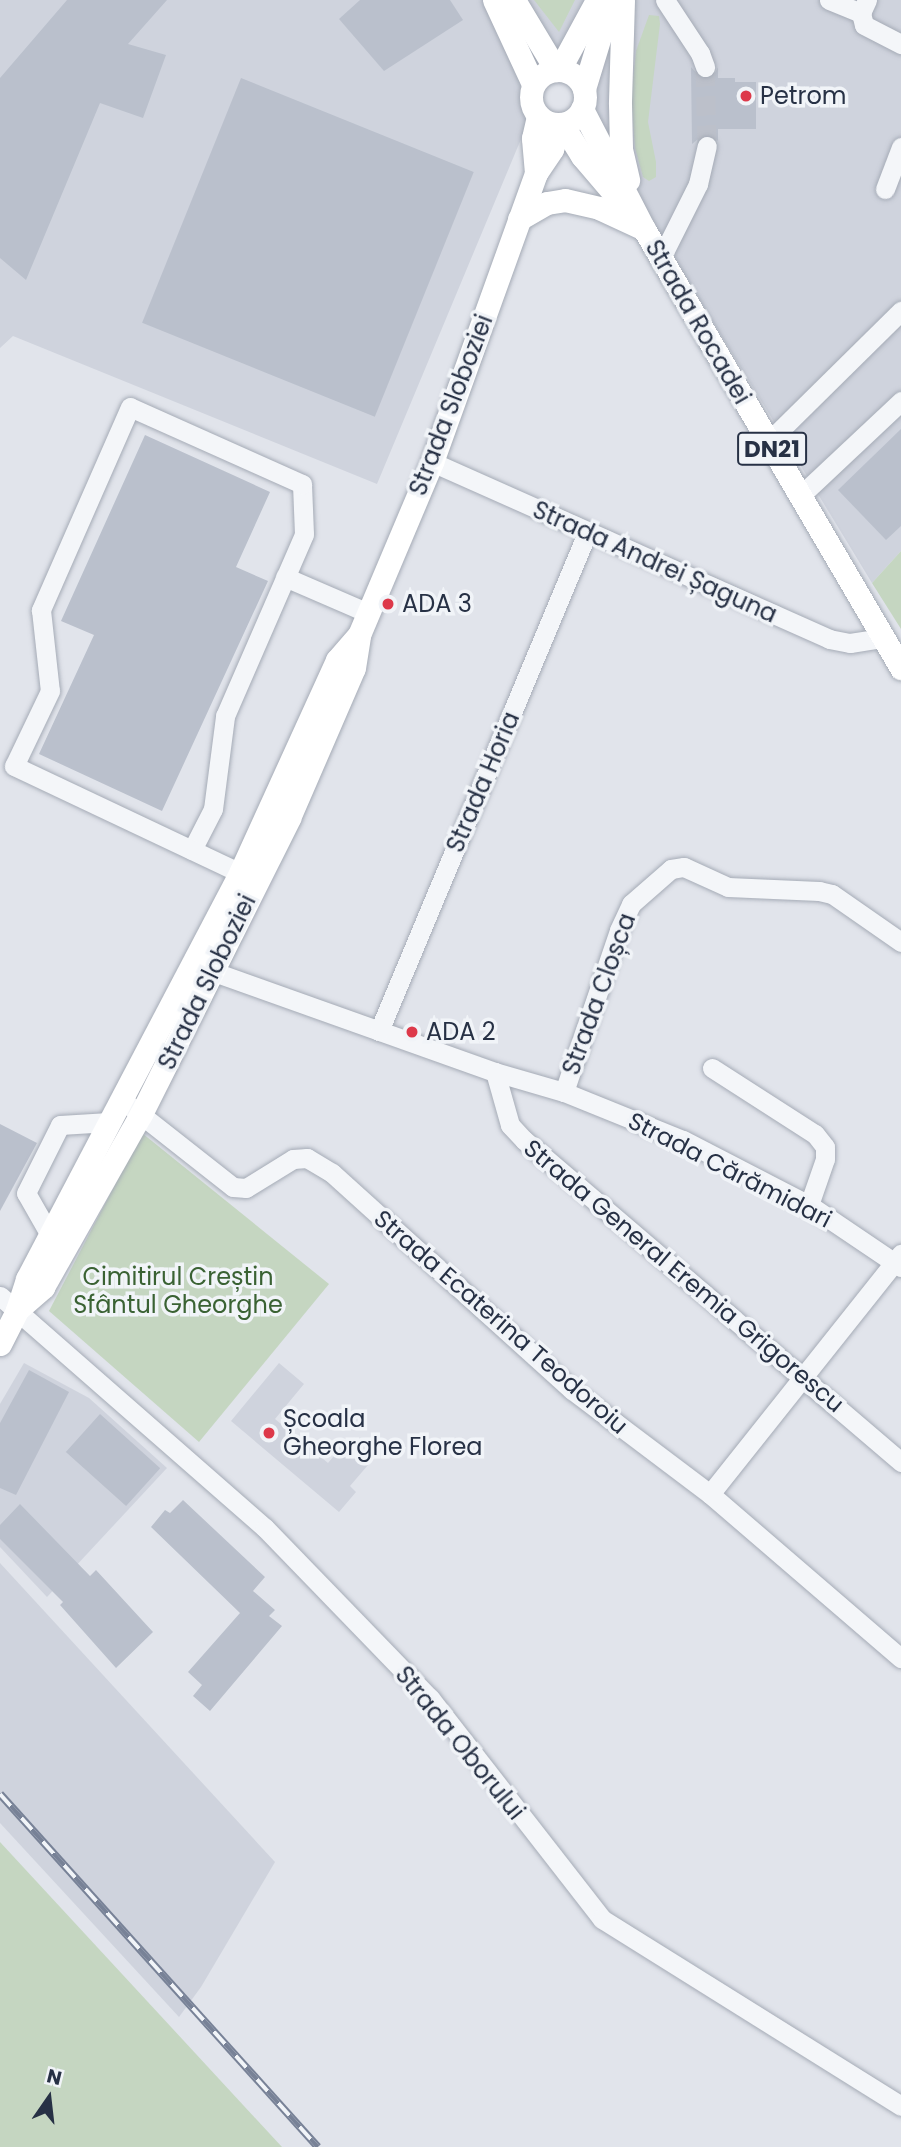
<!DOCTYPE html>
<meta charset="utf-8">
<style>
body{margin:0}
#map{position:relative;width:901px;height:2147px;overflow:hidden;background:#e1e4eb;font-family:Poppins,sans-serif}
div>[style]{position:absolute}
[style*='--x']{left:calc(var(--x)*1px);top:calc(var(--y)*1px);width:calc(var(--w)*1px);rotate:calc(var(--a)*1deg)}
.built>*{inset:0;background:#cfd3dd}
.green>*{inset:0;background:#c5d6c1}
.building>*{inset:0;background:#bac0cc;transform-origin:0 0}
.minor-tunnel>*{height:19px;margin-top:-9.5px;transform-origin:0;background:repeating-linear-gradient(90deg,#bcc0ca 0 19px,transparent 0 29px)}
.roads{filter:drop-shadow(0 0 2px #a5abb6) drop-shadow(0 0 2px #a5abb6)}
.minor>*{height:19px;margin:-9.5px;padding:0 9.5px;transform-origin:9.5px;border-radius:9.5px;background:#f4f6f9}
.major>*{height:23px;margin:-11.5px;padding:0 11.5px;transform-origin:11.5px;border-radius:11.5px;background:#fff}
.major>.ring{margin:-11.5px;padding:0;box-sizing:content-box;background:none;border:23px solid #fff;border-radius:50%}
.rail>*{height:8px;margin-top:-4px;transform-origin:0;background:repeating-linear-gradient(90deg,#f1f4f8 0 16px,#788297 0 32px);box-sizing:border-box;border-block:2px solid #788297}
.dots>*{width:19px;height:19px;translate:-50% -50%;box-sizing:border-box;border:4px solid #f1f4f8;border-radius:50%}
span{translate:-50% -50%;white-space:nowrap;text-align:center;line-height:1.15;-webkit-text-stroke:7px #f1f4f8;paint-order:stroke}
.shield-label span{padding:2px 5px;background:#f1f4f8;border:2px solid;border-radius:5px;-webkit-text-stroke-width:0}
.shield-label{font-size:23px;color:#273145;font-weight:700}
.poi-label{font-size:24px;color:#273145}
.left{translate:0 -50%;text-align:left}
.street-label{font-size:24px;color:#273145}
.park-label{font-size:24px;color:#3a6233}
.north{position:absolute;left:14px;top:2063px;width:70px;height:70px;-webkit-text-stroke:5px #f1f4f8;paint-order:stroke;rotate:14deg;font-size:19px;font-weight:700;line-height:28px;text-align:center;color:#273145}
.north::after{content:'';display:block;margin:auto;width:24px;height:32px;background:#273145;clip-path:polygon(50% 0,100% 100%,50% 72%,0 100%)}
</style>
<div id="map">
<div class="built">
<i style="clip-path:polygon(0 0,901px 0,901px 551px,872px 583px,554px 60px,377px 484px,13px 336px,0 348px)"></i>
<i style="clip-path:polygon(24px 1363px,89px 1398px,167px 1468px,47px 1597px,0 1547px,0 1404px)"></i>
<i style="clip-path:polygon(279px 1363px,304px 1384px,275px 1419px,328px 1463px,343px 1445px,368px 1465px,350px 1486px,356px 1492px,339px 1512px,231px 1421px)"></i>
<i style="clip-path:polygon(0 1563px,275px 1862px,201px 1987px,179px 2017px,0 1823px)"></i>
</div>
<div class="green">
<i style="clip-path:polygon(534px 0,575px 0,559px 32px)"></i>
<i style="clip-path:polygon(649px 15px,659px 16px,660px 24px,648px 122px,656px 162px,656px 177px,649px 181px,643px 177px,635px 148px,631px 98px,636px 51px)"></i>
<i style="clip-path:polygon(901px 551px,901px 629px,872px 583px)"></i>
<i style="clip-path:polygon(142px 1133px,329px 1284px,199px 1442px,49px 1311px)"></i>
<i style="clip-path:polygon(0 1842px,282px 2147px,0 2147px)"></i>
</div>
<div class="building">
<i style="clip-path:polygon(67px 0,167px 0,128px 44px,166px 55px,143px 118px,100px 103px,26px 280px,0 258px,0 78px)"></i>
<i style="clip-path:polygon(360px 0,450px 0,463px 20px,384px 71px,339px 19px)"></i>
<i style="clip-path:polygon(691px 67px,702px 79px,714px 75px,718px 67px,718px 78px,735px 78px,735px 82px,756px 82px,756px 129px,718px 129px,718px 141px,710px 134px,704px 134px,692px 144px)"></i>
<i style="left:241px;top:78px;width:251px;height:264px;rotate:22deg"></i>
<i style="clip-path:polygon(901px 429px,901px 526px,886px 540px,838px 490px)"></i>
<i style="clip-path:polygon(145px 435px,270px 492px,236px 567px,268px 581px,162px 811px,39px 754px,94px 635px,61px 621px)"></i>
<i style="clip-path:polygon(0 1124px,37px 1143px,0 1211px)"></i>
<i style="clip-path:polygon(29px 1370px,69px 1392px,16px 1495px,0 1488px,0 1423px)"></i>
<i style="left:100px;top:1414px;width:81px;height:51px;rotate:42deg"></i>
<i style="clip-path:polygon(183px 1500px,265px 1577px,253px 1591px,275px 1610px,269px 1616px,282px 1626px,210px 1711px,193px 1696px,202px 1685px,188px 1672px,240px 1613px,151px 1527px,165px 1510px,170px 1513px)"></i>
<i style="clip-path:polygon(20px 1504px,90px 1576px,96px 1570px,153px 1632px,116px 1668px,60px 1605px,63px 1602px,0 1539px,0 1525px)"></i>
</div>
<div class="minor-tunnel">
<i style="--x:705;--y:67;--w:79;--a:88.5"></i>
</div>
<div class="roads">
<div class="minor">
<i style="--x:665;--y:0;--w:64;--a:56.6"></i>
<i style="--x:700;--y:53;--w:15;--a:70"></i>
<i style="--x:829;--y:0;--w:35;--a:22"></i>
<i style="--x:867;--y:0;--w:14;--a:115"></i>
<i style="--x:861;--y:13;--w:12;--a:76"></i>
<i style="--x:864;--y:25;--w:42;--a:27.2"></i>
<i style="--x:885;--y:189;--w:45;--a:-69.1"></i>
<i style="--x:661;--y:258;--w:83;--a:-63.4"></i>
<i style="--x:698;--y:184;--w:39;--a:-77"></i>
<i style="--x:768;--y:442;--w:187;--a:-44.6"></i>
<i style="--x:432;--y:462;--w:435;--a:24"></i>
<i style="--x:829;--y:639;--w:21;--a:11"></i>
<i style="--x:850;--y:643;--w:33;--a:-9"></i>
<i style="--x:800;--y:496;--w:139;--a:-43.2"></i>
<i style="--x:285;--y:577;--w:90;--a:23.4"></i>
<i style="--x:192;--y:850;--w:46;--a:-62.9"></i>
<i style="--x:213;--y:809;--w:94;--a:-82.6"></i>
<i style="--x:225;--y:716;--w:198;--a:-66.5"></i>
<i style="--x:304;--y:534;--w:50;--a:-92.3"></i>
<i style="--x:302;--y:484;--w:188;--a:-155.9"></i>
<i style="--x:130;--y:407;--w:222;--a:113.7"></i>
<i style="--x:41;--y:610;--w:81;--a:83.7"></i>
<i style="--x:50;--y:691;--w:83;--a:115.6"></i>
<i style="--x:14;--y:766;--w:250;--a:25.3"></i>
<i style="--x:200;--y:967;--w:313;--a:19.6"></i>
<i style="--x:495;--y:1072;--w:72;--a:16.2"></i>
<i style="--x:564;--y:1092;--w:128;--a:22"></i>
<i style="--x:683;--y:1140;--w:142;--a:27.3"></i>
<i style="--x:809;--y:1205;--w:111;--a:34"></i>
<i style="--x:379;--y:1031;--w:540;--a:-67.33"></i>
<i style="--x:712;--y:1068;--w:122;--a:32.7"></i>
<i style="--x:815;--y:1134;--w:16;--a:52"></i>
<i style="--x:825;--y:1147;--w:12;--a:90"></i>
<i style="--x:825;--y:1159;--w:49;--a:109.2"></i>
<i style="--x:495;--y:1072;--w:55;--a:74.2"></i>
<i style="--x:510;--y:1125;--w:21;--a:47"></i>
<i style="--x:524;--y:1140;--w:496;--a:40.5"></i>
<i style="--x:564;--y:1092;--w:171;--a:-71.2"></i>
<i style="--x:619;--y:930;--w:29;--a:-65"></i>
<i style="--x:631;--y:904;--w:53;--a:-41.2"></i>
<i style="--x:671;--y:869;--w:13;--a:-9"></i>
<i style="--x:684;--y:867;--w:48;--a:24.4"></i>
<i style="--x:728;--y:887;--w:91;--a:2.5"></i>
<i style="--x:819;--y:891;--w:13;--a:13"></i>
<i style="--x:832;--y:894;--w:84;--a:34.8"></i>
<i style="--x:130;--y:1106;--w:131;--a:38.2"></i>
<i style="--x:233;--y:1187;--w:13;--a:4"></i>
<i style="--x:246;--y:1188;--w:55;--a:-31.7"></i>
<i style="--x:293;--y:1159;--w:14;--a:-4"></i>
<i style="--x:307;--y:1158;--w:29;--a:31"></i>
<i style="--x:332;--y:1173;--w:324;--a:42.1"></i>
<i style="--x:572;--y:1390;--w:173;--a:37"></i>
<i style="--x:710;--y:1494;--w:252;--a:40.7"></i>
<i style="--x:50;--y:1235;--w:48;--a:-119.7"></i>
<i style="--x:26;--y:1193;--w:76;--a:-63.4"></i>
<i style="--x:60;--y:1125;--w:49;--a:-3.5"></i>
<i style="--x:0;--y:1296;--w:352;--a:41.2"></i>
<i style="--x:265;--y:1528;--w:237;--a:45.9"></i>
<i style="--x:430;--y:1698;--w:280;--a:52.1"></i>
<i style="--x:602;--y:1919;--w:353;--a:32"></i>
<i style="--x:710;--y:1494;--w:307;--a:-51.5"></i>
</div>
<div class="major">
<i style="--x:494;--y:0;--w:93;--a:65.1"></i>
<i style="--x:514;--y:0;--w:82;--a:59"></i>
<i style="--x:623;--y:0;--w:104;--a:91.7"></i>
<i style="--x:620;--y:104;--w:45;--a:88.7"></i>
<i style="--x:621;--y:149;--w:32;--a:77"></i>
<i class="ring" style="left:531px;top:70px;width:31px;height:31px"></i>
<i style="--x:559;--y:70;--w:80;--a:-61.5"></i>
<i style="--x:584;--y:89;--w:93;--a:-73.1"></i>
<i style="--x:582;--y:109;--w:135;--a:62.7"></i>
<i style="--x:644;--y:229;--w:509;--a:59.65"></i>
<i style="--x:562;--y:124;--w:38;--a:58"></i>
<i style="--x:582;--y:156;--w:54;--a:49.5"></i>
<i style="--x:536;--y:173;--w:35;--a:-95"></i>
<i style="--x:533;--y:138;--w:23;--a:-77"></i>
<i style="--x:519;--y:219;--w:32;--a:-30"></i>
<i style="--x:547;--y:203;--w:18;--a:-9"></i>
<i style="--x:565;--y:200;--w:35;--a:13"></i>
<i style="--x:599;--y:208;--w:50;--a:25"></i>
<i style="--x:17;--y:1310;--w:35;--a:-41"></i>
<i style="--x:43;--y:1287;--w:199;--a:-60.5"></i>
<i style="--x:141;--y:1114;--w:331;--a:-63.4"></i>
<i style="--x:289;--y:818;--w:163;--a:-66.6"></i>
<i style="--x:354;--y:668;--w:33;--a:-81"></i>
<i style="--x:359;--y:635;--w:188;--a:-67.1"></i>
<i style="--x:432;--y:462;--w:307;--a:-70.2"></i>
<i style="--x:536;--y:173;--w:29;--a:-56"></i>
<i style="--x:552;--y:149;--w:26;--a:-72"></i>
<i style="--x:0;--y:1344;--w:38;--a:-63"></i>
<i style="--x:17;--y:1310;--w:33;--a:-72"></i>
<i style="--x:27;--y:1279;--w:458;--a:-62.3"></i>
<i style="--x:240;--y:873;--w:234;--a:-65.5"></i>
<i style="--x:337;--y:660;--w:33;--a:-49"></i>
</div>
</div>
<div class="rail">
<i style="--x:0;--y:1794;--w:475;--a:48"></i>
</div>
<div class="dots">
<i style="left:746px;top:96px;background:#dd394a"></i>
<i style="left:388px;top:604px;background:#dd394a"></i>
<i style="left:412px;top:1032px;background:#dd394a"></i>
<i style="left:269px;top:1433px;background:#dd394a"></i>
</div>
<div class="shield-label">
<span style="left:772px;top:449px">DN21</span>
</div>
<div class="poi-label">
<span class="left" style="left:760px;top:96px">Petrom</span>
<span class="left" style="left:402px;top:604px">ADA 3</span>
<span class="left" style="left:426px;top:1032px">ADA 2</span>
<span class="left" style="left:283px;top:1433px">Școala<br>Gheorghe Florea</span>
</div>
<div class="street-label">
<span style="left:698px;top:322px;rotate:60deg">Strada Rocadei</span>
<span style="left:451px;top:405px;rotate:-69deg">Strada Sloboziei</span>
<span style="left:655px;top:562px;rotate:24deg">Strada Andrei Șaguna</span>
<span style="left:483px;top:782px;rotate:-67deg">Strada Horia</span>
<span style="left:207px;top:982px;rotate:-64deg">Strada Sloboziei</span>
<span style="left:599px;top:994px;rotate:-70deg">Strada Cloșca</span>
<span style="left:730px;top:1170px;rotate:27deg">Strada Cărămidari</span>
<span style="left:684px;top:1276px;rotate:40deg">Strada General Eremia Grigorescu</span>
<span style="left:501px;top:1322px;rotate:41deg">Strada Ecaterina Teodoroiu</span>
<span style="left:460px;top:1743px;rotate:51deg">Strada Oborului</span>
</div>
<div class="park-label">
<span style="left:178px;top:1291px">Cimitirul Creștin<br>Sfântul Gheorghe</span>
</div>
<div class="north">N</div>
</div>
